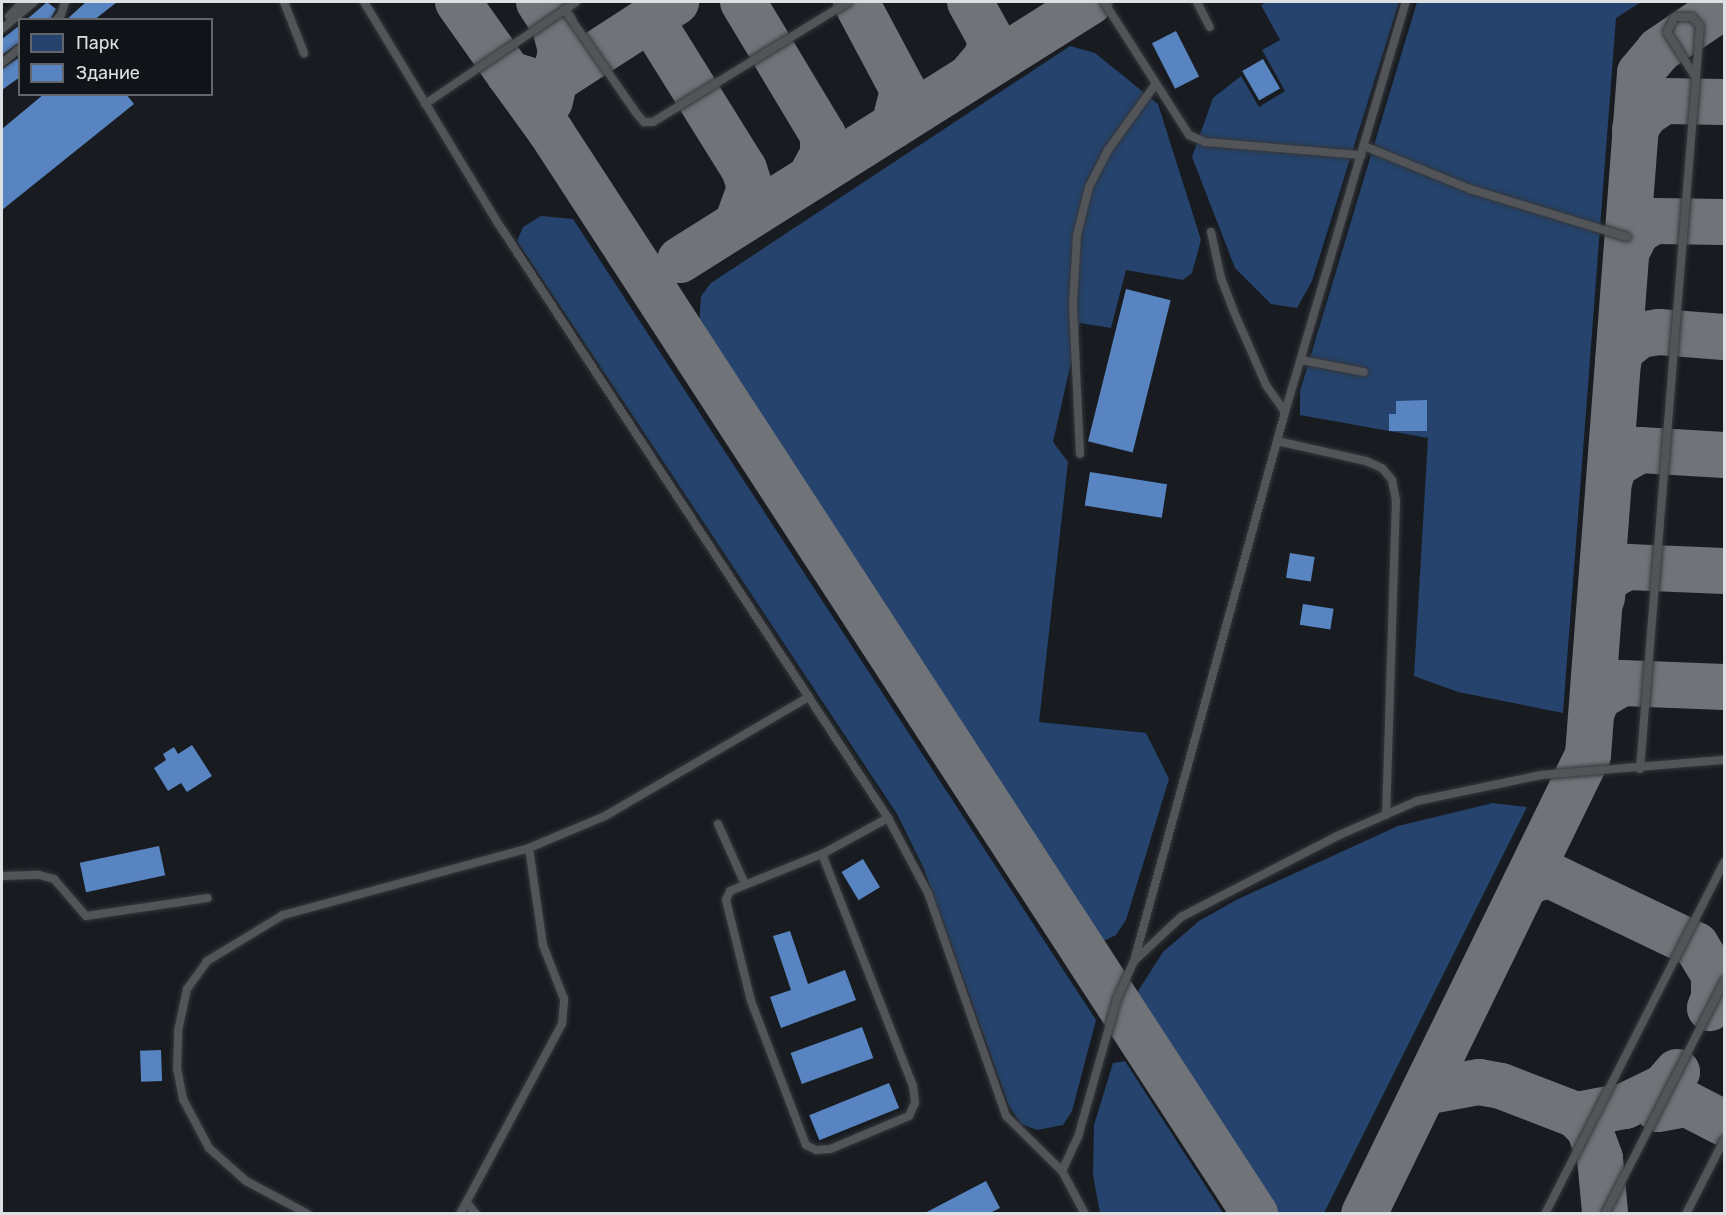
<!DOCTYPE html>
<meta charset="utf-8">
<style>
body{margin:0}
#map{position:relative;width:1726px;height:1215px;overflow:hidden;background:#181c21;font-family:Rubik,sans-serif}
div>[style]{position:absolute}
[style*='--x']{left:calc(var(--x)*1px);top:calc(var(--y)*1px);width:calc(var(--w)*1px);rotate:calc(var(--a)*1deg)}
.green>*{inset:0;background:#25436c}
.taxiway>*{height:46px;margin:-23px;padding:0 23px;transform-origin:23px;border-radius:23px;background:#707378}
.building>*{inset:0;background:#5884c1;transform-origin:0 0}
.roads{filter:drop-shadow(0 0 2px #34373c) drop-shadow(0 0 2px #34373c)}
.service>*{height:8px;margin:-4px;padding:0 4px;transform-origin:4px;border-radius:4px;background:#525457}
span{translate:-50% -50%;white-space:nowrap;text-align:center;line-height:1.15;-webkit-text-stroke:6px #101318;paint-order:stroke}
.frame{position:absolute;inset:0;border:3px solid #dde0e3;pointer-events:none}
.legend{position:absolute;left:18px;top:18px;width:195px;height:78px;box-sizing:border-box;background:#101318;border:2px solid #626569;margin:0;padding:8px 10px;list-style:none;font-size:18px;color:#dde0e3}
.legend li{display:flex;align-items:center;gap:12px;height:30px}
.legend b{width:30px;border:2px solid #626569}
</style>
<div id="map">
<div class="green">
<i style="clip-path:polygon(1267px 2px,1399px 2px,1312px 281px,1297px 308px,1271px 304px,1235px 268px,1192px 157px,1213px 98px,1241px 76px,1259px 107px,1285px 91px,1262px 50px,1280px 40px,1261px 5px)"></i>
<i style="clip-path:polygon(1417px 2px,1641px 2px,1616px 18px,1563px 713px,1458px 692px,1414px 676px,1428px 438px,1300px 415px,1300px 391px)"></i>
<i style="clip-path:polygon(1070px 46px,1095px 53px,1158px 104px,1201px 240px,1192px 273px,1183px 280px,1126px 270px,1111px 328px,1080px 323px,1053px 442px,1068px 462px,1039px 722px,1146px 733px,1169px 779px,1126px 920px,1116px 935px,1099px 943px,699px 327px,701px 296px,711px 283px)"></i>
<i style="clip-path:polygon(541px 216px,573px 219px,1096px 1020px,1072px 1111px,1063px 1125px,1037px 1130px,1021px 1124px,1009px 1106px,924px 869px,897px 814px,517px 241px,523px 227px)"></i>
<i style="clip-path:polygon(1493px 803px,1527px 807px,1324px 1213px,1276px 1213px,1133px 999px,1163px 952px,1199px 921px,1238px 899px,1398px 826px)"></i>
<i style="clip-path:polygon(1125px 1061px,1223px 1213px,1100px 1213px,1093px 1175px,1094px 1125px,1113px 1063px)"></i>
</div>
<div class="taxiway">
<i style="--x:458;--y:2;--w:88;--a:54.7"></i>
<i style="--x:509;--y:74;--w:31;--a:17"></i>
<i style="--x:539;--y:83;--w:18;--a:-13"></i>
<i style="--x:557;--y:79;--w:142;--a:-32.9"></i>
<i style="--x:539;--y:2;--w:30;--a:57"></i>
<i style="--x:555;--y:27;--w:25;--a:76"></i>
<i style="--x:561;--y:51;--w:51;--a:102.4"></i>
<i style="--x:743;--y:2;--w:155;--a:59"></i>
<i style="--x:823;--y:135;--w:19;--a:90"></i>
<i style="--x:823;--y:154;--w:27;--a:118"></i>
<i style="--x:856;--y:2;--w:100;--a:61.9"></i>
<i style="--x:903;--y:90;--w:36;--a:104"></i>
<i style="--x:970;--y:2;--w:43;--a:61.1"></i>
<i style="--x:991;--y:40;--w:17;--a:103"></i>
<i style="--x:987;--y:57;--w:25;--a:130"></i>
<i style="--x:635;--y:29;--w:12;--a:-14"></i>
<i style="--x:647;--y:26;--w:12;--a:24"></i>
<i style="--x:658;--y:31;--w:163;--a:58.1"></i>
<i style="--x:744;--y:169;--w:20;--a:72"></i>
<i style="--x:750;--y:188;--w:38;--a:110"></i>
<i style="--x:509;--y:74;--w:72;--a:54.1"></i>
<i style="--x:551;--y:132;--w:1291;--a:56.95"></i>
<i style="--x:1635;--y:129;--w:18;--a:-56"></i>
<i style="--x:1645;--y:114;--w:23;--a:-34"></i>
<i style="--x:1664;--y:101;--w:60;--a:1"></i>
<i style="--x:1627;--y:251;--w:22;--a:-63"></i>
<i style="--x:1637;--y:231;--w:20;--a:-30"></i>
<i style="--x:1654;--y:221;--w:70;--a:0.8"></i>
<i style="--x:680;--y:260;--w:484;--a:-32.2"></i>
<i style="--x:1618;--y:363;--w:13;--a:-77"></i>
<i style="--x:1621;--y:350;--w:24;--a:-38"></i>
<i style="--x:1640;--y:335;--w:19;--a:-9"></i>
<i style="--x:1659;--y:332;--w:65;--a:4.4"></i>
<i style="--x:1610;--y:479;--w:15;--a:-74"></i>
<i style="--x:1614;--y:465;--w:30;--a:-30"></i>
<i style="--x:1640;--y:450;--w:84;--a:3.4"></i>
<i style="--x:1602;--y:598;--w:13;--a:-86"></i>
<i style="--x:1603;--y:585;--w:13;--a:-48"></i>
<i style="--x:1612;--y:575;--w:18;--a:-27"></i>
<i style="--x:1628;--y:567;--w:96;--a:2.4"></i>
<i style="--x:1593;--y:709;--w:13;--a:-67"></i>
<i style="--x:1598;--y:697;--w:28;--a:-30"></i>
<i style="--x:1622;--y:683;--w:102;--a:2.2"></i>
<i style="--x:1526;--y:882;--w:24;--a:-17"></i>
<i style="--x:1549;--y:875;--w:163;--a:25.5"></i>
<i style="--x:1696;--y:945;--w:35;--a:59"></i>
<i style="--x:1714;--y:975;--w:23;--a:90"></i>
<i style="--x:1714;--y:998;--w:11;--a:112"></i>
<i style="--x:1424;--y:1092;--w:56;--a:-10.3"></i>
<i style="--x:1479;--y:1082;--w:22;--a:10"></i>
<i style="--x:1501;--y:1086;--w:80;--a:21.1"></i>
<i style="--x:1576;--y:1115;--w:18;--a:45"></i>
<i style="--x:1589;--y:1128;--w:32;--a:70"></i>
<i style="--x:1600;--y:1158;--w:54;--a:84.7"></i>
<i style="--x:1658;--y:1109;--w:29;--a:-10"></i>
<i style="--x:1687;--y:1104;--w:42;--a:27.2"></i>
<i style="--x:1576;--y:1115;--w:50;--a:-10.4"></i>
<i style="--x:1625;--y:1106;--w:43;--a:-26"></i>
<i style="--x:1664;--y:1087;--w:20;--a:-49"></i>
<i style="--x:1364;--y:1214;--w:511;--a:-63.99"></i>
<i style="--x:1588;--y:755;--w:684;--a:-85.64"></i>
<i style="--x:1640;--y:73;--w:30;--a:-50"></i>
<i style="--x:1659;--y:50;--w:78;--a:-34.1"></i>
</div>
<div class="building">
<i style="clip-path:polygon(47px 2px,56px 9px,50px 20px,26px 20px)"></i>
<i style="clip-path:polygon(86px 2px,117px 2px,94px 20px,66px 20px)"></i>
<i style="clip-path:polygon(20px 25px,20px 42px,2px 55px,2px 39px)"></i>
<i style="left:1176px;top:31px;width:51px;height:27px;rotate:63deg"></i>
<i style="clip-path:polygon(20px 57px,20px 77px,2px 90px,2px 69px)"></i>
<i style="left:1263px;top:59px;width:34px;height:24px;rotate:60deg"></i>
<i style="clip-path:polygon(44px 94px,126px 94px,134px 104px,2px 210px,2px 129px)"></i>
<i style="left:1126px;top:289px;width:46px;height:157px;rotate:14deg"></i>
<i style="clip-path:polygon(1427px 400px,1427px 431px,1389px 431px,1389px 414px,1396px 414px,1396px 401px)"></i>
<i style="left:1090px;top:472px;width:78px;height:34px;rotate:9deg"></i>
<i style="left:1290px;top:553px;width:25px;height:25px;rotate:9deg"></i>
<i style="left:1303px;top:604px;width:31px;height:21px;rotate:9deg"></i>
<i style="clip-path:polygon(192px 745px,212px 776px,187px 792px,181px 783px,168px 791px,154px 768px,166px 760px,163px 754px,174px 747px,178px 754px)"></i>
<i style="left:159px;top:846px;width:30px;height:81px;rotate:78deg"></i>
<i style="left:863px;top:859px;width:33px;height:25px;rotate:59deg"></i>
<i style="clip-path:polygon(790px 931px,808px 984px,845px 970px,856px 1000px,781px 1028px,770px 997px,791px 990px,773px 936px)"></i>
<i style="left:862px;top:1027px;width:33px;height:76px;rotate:70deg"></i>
<i style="left:161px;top:1050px;width:31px;height:21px;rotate:88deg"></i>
<i style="left:889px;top:1083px;width:27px;height:86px;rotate:68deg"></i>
<i style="clip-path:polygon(986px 1181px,1000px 1208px,988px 1214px,923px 1214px)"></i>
</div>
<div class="roads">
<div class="service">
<i style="--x:284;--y:2;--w:55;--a:68.6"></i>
<i style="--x:364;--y:2;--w:255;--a:58.8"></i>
<i style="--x:496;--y:220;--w:715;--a:56.75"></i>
<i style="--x:888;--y:818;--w:85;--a:61.9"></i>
<i style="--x:928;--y:893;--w:236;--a:70.7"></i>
<i style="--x:1006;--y:1116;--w:78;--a:44.5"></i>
<i style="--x:1104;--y:2;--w:158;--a:57.4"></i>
<i style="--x:1189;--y:135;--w:17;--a:24"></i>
<i style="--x:1205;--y:142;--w:157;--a:4.8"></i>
<i style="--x:1197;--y:2;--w:28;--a:63"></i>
<i style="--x:564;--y:9;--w:128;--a:55.2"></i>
<i style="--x:637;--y:114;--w:11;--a:49"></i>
<i style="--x:644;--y:122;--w:9;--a:0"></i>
<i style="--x:653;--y:122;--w:229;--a:-31.6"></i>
<i style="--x:9;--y:16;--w:17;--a:-45"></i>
<i style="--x:21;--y:4;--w:3;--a:-135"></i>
<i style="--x:56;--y:20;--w:7;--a:-45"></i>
<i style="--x:61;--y:15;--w:14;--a:-73"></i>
<i style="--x:2;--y:29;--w:42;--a:-40.2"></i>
<i style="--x:2;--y:63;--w:23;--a:-40"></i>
<i style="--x:425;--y:104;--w:182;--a:-34"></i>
<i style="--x:1364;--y:146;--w:114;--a:22.1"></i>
<i style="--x:1470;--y:189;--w:164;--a:17"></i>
<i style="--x:1211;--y:232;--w:47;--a:77.7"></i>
<i style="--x:1221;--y:278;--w:36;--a:69"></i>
<i style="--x:1234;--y:312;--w:80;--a:66.3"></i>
<i style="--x:1266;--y:385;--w:33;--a:55"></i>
<i style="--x:1301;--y:360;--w:64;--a:10.8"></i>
<i style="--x:1277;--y:441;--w:91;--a:12.7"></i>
<i style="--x:1366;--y:461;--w:17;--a:24"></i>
<i style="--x:1382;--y:468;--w:16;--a:50"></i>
<i style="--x:1392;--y:480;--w:20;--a:79"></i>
<i style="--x:1396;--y:500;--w:315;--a:91.8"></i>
<i style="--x:1080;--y:454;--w:151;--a:-92.7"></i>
<i style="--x:1073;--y:303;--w:68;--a:-86.6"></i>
<i style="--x:1077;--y:235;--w:49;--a:-76"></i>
<i style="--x:1089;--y:187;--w:42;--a:-62.8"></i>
<i style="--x:1108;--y:150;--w:80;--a:-54.1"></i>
<i style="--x:1640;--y:769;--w:693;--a:-85.37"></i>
<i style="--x:1696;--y:78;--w:52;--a:-85.6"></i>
<i style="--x:1700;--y:26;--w:12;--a:-132"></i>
<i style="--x:1692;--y:17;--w:17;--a:180"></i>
<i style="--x:1675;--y:17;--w:17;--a:118"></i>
<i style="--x:1667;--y:32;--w:54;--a:57.8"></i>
<i style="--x:718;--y:824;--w:66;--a:65.8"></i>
<i style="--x:822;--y:854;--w:249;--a:68.6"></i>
<i style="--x:913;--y:1086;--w:17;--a:83"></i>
<i style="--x:915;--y:1103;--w:14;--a:115"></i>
<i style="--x:909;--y:1116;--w:86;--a:157.3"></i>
<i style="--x:830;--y:1149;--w:14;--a:176"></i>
<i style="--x:816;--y:1150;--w:11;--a:-153"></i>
<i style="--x:806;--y:1145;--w:154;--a:-110.9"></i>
<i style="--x:751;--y:1001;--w:104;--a:-103.9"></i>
<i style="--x:726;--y:900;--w:10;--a:-66"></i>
<i style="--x:730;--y:891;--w:99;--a:-21.9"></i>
<i style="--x:822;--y:854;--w:75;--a:-28.6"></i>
<i style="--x:2;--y:876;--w:37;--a:-2"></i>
<i style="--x:39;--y:875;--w:16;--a:15"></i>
<i style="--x:54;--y:879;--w:49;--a:49.1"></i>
<i style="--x:86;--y:916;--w:123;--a:-8.4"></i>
<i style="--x:1134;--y:961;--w:569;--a:-74.62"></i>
<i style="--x:1285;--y:412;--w:427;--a:-73.6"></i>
<i style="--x:467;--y:1203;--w:14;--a:51"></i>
<i style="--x:308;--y:1214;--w:70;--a:-152"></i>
<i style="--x:246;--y:1181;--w:50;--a:-138.3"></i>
<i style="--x:209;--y:1148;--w:55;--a:-118"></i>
<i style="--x:183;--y:1099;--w:31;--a:-101"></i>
<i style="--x:177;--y:1069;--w:38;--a:-88"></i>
<i style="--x:178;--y:1031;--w:43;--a:-77.9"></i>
<i style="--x:187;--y:989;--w:34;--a:-54"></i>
<i style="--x:207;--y:961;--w:89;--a:-31.2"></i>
<i style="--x:283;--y:915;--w:255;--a:-15.2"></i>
<i style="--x:460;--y:1214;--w:216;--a:-61.8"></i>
<i style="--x:562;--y:1024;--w:25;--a:-85"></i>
<i style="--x:564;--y:999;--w:58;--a:-111.3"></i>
<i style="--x:543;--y:945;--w:98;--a:-98.2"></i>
<i style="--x:529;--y:848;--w:82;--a:-22.8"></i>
<i style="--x:605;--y:816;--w:236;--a:-30.3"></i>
<i style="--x:1085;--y:1214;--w:49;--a:-118.1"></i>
<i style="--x:1062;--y:1171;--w:38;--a:-65"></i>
<i style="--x:1078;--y:1137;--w:143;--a:-74.2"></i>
<i style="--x:1117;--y:999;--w:42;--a:-65.9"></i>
<i style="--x:1134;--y:961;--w:64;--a:-43.1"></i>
<i style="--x:1181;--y:917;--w:176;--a:-27.4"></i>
<i style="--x:1337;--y:836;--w:87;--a:-23.6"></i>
<i style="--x:1417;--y:801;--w:127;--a:-11.8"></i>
<i style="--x:1541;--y:775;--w:184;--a:-4.7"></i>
<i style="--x:1545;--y:1214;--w:395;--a:-63"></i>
<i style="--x:1605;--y:1214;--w:262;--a:-62.9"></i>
<i style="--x:1686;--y:1214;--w:83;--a:-62.8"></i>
</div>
</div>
<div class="frame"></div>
<ul class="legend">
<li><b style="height:16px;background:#25436c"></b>Парк</li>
<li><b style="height:16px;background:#5884c1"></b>Здание</li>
</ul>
</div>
